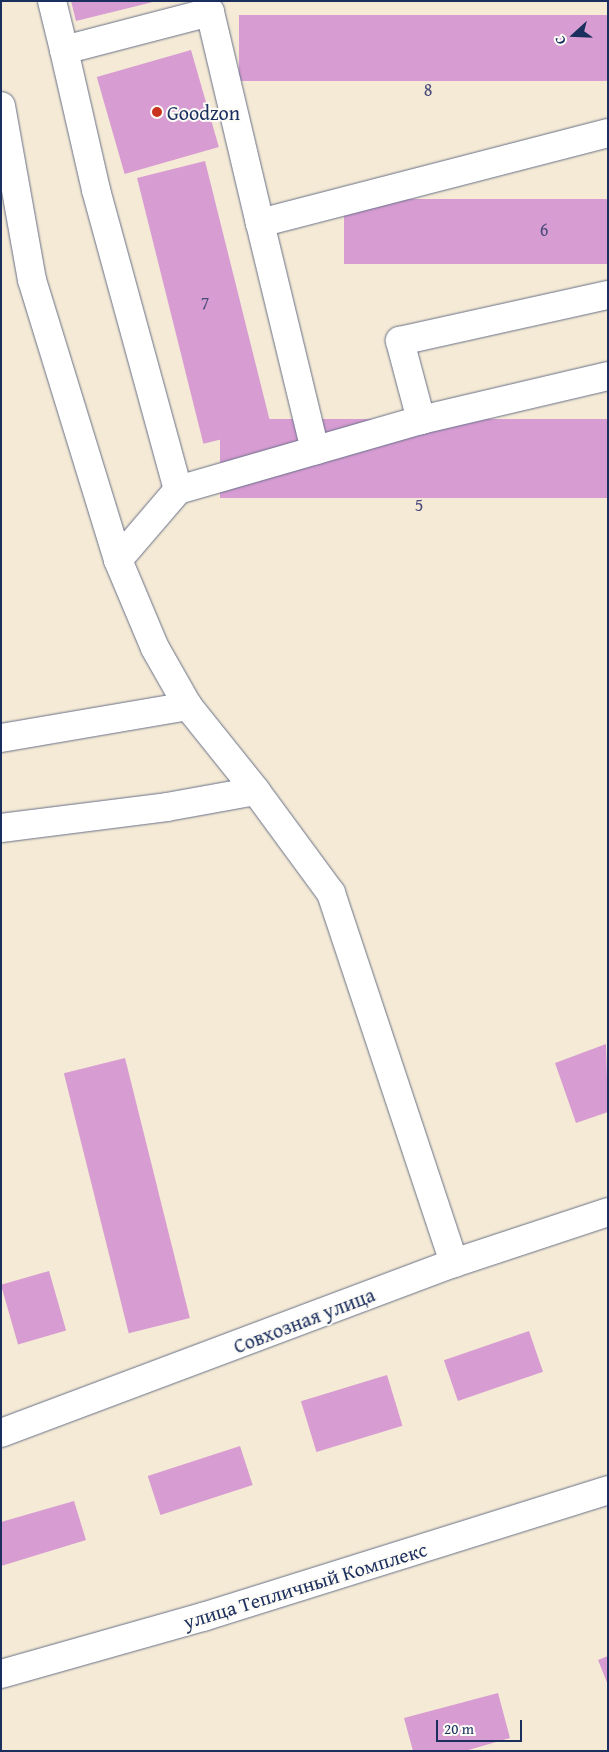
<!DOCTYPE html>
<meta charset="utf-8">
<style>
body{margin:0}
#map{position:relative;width:609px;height:1752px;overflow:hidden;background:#f5ead5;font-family:"Gentium Book Plus",serif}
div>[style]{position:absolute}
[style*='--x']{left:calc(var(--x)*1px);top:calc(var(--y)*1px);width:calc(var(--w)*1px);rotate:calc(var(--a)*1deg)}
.building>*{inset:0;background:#d79cd2;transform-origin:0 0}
.roads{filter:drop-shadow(0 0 1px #677088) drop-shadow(0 0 1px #677088)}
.minor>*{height:28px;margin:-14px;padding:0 14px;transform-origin:14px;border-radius:14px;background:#fff}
.dots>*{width:14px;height:14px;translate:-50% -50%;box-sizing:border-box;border:2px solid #fdfcf7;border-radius:50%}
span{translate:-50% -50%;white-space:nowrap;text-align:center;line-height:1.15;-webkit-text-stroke:4px #fdfcf7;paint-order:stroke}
.number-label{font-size:18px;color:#4a4a7b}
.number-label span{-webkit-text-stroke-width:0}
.poi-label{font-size:20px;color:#1b2f5e}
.left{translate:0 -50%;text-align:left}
.street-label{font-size:20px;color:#1b2f5e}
.frame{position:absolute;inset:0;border:2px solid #1b2f5e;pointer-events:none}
.north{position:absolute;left:549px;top:10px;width:50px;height:50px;-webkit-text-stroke:4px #fdfcf7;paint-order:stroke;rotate:250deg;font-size:14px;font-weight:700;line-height:20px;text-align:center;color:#1b2f5e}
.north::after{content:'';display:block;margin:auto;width:18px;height:22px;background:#1b2f5e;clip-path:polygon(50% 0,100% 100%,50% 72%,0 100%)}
.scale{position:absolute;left:436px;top:1720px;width:86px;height:22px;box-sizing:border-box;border:2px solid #1b2f5e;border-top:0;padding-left:6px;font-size:15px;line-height:18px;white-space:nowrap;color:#1b2f5e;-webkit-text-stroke:4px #fdfcf7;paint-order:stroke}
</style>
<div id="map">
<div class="building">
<i style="clip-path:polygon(71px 1px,153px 1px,153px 2px,76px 21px)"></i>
<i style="left:608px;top:15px;width:66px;height:369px;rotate:90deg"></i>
<i style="left:191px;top:50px;width:101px;height:98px;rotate:74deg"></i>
<i style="left:205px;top:161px;width:274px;height:70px;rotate:76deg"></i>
<i style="left:608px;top:199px;width:65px;height:264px;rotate:90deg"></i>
<i style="left:608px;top:419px;width:79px;height:388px;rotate:90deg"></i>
<i style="clip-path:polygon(606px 1044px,608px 1112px,576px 1123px,555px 1063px)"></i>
<i style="left:125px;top:1058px;width:268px;height:63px;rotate:76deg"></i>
<i style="left:49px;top:1271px;width:62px;height:50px;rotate:74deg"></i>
<i style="left:529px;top:1331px;width:43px;height:90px;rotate:71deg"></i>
<i style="left:387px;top:1375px;width:53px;height:90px;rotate:73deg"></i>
<i style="left:240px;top:1446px;width:41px;height:97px;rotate:72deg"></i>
<i style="clip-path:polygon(74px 1501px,86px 1540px,1px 1566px,1px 1522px)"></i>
<i style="clip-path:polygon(608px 1656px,608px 1685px,598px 1660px)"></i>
<i style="clip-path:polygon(498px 1693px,510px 1738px,465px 1751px,413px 1751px,404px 1718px)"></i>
</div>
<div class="roads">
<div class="minor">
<i style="--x:52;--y:1;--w:50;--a:76.2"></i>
<i style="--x:64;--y:50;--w:151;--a:-14.6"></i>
<i style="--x:210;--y:12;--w:217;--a:76.7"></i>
<i style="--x:260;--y:223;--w:359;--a:-14.5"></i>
<i style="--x:64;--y:50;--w:144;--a:77.1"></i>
<i style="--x:96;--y:190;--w:311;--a:74.7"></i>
<i style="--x:1;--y:106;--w:177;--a:79.9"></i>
<i style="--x:32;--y:280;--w:293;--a:72.9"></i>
<i style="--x:118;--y:560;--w:95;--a:67.2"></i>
<i style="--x:155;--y:648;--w:67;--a:60.4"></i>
<i style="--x:188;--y:706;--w:109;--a:51.3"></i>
<i style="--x:256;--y:791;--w:127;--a:53.7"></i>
<i style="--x:331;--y:893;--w:390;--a:71.6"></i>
<i style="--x:260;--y:223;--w:234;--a:76.4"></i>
<i style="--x:421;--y:420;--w:82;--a:-104.9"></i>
<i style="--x:400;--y:341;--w:213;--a:-12.5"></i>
<i style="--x:118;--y:560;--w:92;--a:-49.4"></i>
<i style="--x:178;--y:490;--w:253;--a:-16.1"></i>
<i style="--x:421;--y:420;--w:192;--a:-13.2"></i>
<i style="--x:1;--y:738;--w:190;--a:-9.7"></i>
<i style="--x:1;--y:828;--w:167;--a:-7.2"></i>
<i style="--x:167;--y:807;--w:90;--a:-10.2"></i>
<i style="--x:1;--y:1433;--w:484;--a:-20.6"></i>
<i style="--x:454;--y:1263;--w:162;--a:-18.3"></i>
<i style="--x:1;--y:1674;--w:210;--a:-15.8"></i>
<i style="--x:203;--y:1617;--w:424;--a:-17.4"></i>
</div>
</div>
<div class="dots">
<i style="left:157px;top:112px;background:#c8321e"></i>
</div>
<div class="number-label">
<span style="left:428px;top:90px">8</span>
<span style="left:544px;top:230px">6</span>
<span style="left:205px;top:303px">7</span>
<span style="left:419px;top:505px">5</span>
</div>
<div class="poi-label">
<span class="left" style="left:167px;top:112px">Goodzon</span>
</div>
<div class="street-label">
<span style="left:304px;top:1320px;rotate:-21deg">Совхозная улица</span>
<span style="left:305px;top:1585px;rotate:-17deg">улица Тепличный Комплекс</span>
</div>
<div class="frame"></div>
<div class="north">С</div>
<div class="scale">20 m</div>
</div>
